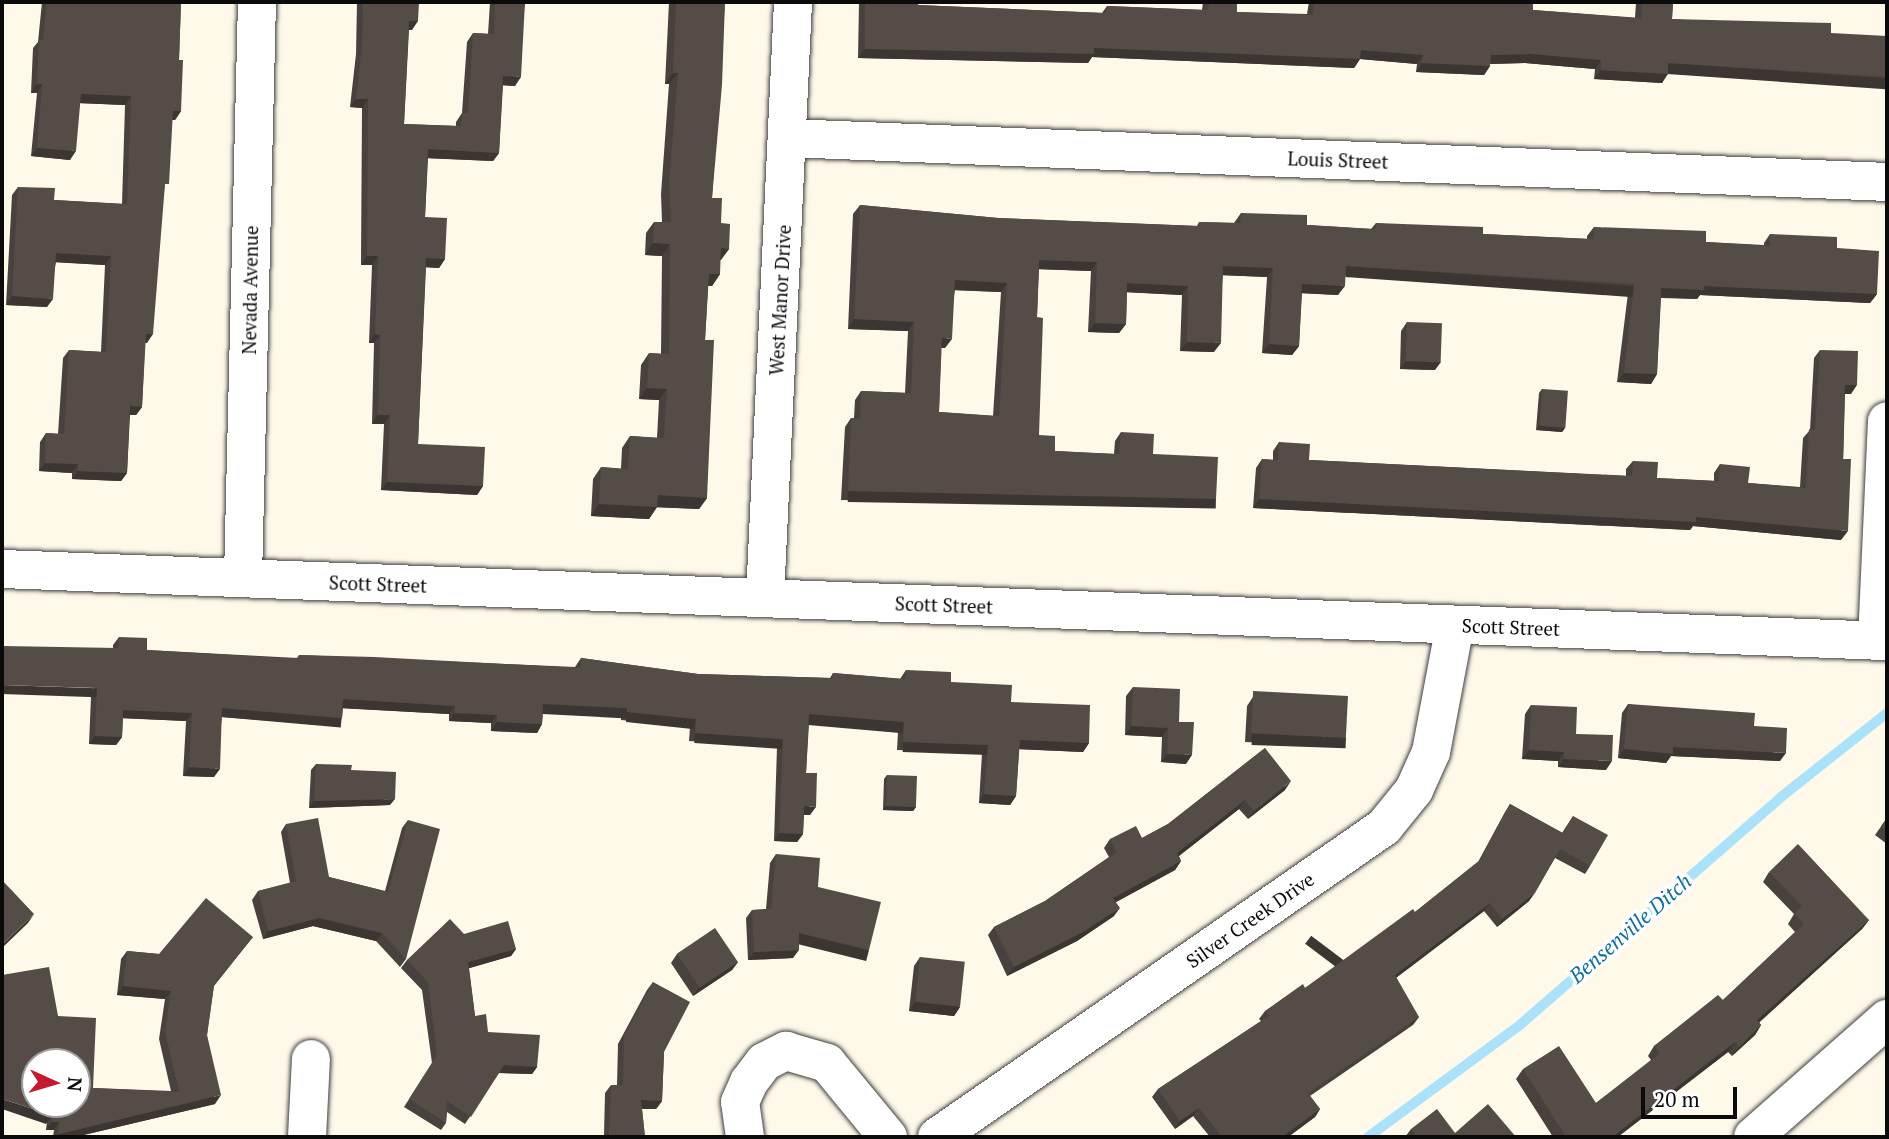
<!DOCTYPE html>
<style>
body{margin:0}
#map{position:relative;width:1889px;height:1139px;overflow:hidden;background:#fff9ea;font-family:"PT Serif",serif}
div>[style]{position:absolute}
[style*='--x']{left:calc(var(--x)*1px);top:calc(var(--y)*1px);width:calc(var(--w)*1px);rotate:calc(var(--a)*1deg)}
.stream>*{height:10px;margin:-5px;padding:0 5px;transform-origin:5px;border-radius:5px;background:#aae2fa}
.roads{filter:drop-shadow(0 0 2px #3e3e3e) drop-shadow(0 0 2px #3e3e3e)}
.minor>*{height:38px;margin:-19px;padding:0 19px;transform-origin:19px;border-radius:19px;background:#fff}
.wall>*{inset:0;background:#49413d}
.shaded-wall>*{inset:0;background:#3c3532;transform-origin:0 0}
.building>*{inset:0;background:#554c47;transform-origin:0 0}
span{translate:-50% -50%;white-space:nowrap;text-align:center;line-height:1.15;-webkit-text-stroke:7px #fff;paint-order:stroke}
.street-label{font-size:19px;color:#0b0b0b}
.water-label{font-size:21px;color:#0d6da5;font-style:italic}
.frame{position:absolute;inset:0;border:4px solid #0b0b0b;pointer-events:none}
.north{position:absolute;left:21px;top:1048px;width:70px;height:70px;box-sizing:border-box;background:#fff;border:2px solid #9d9d9d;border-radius:50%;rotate:94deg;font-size:19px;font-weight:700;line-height:28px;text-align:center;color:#0b0b0b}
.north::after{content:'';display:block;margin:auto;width:24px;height:32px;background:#c51a2e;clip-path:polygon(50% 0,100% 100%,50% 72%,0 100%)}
.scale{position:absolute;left:1641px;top:1087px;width:96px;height:32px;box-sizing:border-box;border:4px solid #0b0b0b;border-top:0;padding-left:9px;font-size:21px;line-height:24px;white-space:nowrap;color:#0b0b0b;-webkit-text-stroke:5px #fff;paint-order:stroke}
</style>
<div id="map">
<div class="stream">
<i style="--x:1368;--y:1137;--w:190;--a:-36.4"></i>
<i style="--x:1521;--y:1024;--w:345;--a:-41.1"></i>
<i style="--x:1781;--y:797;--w:135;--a:-38.4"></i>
</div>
<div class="roads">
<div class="minor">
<i style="--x:788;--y:138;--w:1100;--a:2.29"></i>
<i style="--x:2;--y:569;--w:1886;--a:2.19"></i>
<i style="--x:243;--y:578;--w:576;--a:-88.61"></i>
<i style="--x:765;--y:598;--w:597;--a:-87.31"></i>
<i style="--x:1877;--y:641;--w:220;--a:-87.4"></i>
<i style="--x:307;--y:1137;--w:78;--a:-87.1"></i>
<i style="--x:745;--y:1137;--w:35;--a:-98"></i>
<i style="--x:740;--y:1102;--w:22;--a:-66"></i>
<i style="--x:749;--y:1082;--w:25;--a:-53"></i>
<i style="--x:764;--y:1062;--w:25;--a:-27"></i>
<i style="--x:786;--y:1051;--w:43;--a:16.3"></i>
<i style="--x:827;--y:1063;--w:96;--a:50.5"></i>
<i style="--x:937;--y:1137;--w:544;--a:-34.74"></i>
<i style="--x:1384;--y:827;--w:48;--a:-51"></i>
<i style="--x:1414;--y:790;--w:42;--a:-65.9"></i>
<i style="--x:1431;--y:752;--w:129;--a:-79.3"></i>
<i style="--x:1753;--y:1137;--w:179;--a:-41.4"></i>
</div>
</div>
<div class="wall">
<i style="clip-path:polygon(42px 2px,181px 2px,179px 60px,181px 111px,175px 120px,172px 120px,147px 343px,145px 342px,142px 407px,136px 415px,130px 415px,127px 473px,121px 481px,72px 479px,72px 473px,39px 471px,40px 442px,46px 433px,58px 434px,63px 358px,69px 350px,101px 352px,105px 265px,56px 262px,47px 307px,6px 305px,12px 195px,18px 187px,54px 200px,122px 204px,125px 105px,80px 103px,70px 160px,31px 156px,37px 93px,31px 93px,33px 48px,38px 42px)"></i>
<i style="clip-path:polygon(357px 2px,419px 2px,412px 30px,409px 30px,404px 124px,456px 126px,456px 122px,462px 113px,467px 42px,473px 33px,488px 34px,490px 2px,529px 2px,528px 4px,525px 3px,515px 86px,503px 85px,499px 153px,493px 161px,428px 158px,425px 217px,445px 259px,439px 268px,426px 267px,418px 444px,483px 486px,477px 495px,381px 490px,384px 424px,372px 424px,374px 343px,369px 343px,372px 265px,361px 265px,362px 108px,350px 107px,356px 54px)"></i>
<i style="clip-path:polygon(669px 2px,725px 2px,712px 198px,729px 249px,720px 260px,720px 274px,712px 286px,708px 286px,705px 340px,707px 498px,699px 509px,657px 507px,649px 519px,591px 516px,593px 479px,601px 467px,621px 469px,622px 448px,630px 436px,657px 438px,659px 400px,639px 399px,641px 365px,649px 353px,661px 354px,662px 256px,645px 255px,646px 233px,654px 222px,662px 222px,661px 194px,669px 84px,665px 84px)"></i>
<i style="clip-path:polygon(859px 2px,918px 2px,918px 5px,1102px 13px,1107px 6px,1202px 10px,1203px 2px,1237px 2px,1237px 12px,1307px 14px,1309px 2px,1533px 2px,1533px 10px,1635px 18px,1636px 2px,1673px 2px,1672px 19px,1831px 33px,1887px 77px,1880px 86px,1668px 72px,1662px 83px,1594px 79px,1595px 69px,1525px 63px,1490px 64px,1490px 66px,1484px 75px,1416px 72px,1417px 64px,1360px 59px,1354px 68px,1092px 57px,1088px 63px,858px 58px)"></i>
<i style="clip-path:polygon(evenodd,860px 205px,998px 218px,1197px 226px,1199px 222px,1234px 223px,1241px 213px,1307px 225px,1371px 229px,1376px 223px,1483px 234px,1587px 239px,1587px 236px,1594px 227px,1706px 242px,1764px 245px,1764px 243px,1770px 234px,1837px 248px,1877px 294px,1870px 303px,1700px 295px,1697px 299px,1661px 298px,1657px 374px,1651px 384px,1617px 382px,1628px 293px,1345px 275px,1338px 295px,1302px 293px,1299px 346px,1292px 355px,1262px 353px,1267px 277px,1223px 275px,1214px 352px,1180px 351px,1182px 295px,1127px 292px,1126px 324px,1119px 333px,1088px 332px,1091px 271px,1039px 269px,1037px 317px,1039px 435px,1055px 451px,1114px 454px,1115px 441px,1121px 432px,1216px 499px,1210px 508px,841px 500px,845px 427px,851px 418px,854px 418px,855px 400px,861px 391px,905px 393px,908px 331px,848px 329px,853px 214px,860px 205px,955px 290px,1001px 292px,993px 416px,939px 412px,941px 348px,945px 348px,955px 290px)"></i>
<i style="clip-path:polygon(1407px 322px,1435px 370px,1400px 369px,1401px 331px)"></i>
<i style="clip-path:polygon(1820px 350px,1851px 394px,1845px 394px,1841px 540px,1693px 526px,1690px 530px,1253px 508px,1256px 468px,1262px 459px,1273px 460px,1273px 451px,1279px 442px,1309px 460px,1626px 476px,1626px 469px,1633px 461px,1657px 478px,1714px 481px,1714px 473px,1720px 464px,1748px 483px,1800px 487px,1803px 438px,1810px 430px,1814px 358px)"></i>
<i style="clip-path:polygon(1542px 389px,1565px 428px,1562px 432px,1536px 430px,1539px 393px)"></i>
<i style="clip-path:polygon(119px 637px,147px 650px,297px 658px,299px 655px,575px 667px,581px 658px,698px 674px,830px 678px,833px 673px,900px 679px,906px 670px,951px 682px,1011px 702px,1089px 743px,1083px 752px,1019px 749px,1016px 796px,1010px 805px,979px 803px,982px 753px,897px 750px,898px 731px,809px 723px,806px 773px,810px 815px,804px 815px,803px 834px,797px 842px,774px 841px,777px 747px,689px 741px,690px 727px,621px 720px,621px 716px,543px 712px,542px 724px,537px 733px,491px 731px,491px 723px,449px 721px,449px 714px,343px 708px,342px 718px,337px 726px,222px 717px,214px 777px,183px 776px,186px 721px,123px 718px,122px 737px,116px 745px,89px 744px,91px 697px,113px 648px,113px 645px)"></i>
<i style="clip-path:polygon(1133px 687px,1179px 722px,1186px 764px,1161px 762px,1162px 737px,1125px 735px,1126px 696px)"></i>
<i style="clip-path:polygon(1253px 697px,1340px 746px,1245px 742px,1247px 706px)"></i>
<i style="clip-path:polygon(1628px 704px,1754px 726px,1780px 761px,1671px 756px,1666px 763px,1618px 758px,1622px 713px)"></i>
<i style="clip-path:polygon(1531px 705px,1576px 734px,1606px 770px,1558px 767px,1558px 761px,1522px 759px,1525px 714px)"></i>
<i style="clip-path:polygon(1265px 748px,1285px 790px,1248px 819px,1239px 809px,1179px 856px,1181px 861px,1175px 870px,1116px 902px,1114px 916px,1077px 941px,1007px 976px,988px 935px,994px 927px,1045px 901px,1109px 857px,1104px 848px,1110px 839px,1142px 838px,1168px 824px)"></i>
<i style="clip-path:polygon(316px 764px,351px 770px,390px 805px,309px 808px,311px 770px)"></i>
<i style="clip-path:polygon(887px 775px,916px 807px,913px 811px,883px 810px,884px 779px)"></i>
<i style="clip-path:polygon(1510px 804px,1562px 833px,1573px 816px,1590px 866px,1585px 874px,1555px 858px,1529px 901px,1497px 927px,1484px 911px,1396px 978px,1413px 1025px,1310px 1096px,1320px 1109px,1315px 1117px,1288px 1137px,1210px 1137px,1193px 1116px,1175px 1129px,1152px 1097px,1158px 1089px,1261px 1021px,1259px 1019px,1265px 1011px,1305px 988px,1415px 912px,1478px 862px,1505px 812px)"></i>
<i style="clip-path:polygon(1887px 818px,1887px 844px,1875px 835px)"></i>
<i style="clip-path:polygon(408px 820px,406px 959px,400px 967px,376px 941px,313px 926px,263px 939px,252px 900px,258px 891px,290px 883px,281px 832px,286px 824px,329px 877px,385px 891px,402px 828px)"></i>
<i style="clip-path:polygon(776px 854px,818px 887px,869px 950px,863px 959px,799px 943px,793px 958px,748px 960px,746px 918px,752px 910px,766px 909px,770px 863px)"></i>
<i style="clip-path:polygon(1769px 872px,1869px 920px,1862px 929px,1759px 1022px,1761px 1025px,1755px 1035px,1732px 1056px,1728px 1052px,1618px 1137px,1553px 1137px,1516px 1079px,1523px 1069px,1596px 1103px,1651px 1060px,1648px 1056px,1654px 1046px,1723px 1000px,1795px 932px,1788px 924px,1794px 914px,1763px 882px)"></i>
<i style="clip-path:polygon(464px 934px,516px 949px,511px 956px,469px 968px,475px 1016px,488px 1032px,537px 1067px,532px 1074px,499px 1073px,465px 1124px,447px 1112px,446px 1123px,441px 1130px,404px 1107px,432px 1063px,422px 990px,401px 968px,407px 960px)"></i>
<i style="clip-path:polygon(253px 937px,214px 986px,207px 1035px,215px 1104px,75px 1137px,53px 1137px,54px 1130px,46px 1130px,58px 1016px,93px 1088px,171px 1091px,159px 1039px,165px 999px,117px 995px,121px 959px,127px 951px,159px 954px)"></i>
<i style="clip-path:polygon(677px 954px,738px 962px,732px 970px,693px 996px,671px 963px)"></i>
<i style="clip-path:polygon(920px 957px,960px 1007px,954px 1016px,909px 1011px,914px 966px)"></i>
<i style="clip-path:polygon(653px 982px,664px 1052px,662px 1101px,656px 1109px,642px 1109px,645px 1137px,604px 1135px,605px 1093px,611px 1085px,617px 1085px,618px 1044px,647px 990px)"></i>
<i style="clip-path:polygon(1411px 1129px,1455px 1133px,1516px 1137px,1405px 1137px)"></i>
</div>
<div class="shaded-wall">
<i style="clip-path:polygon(409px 21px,418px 21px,412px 30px,403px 29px)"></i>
<i style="clip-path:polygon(1094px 48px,1361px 50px,1423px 55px,1417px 64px,1360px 59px,1354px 68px,1092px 57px,1088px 63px,858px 58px,865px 49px)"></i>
<i style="clip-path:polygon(1531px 54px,1601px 60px,1595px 69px,1525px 63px,1485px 64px,1491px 55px)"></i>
<i style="clip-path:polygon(1422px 63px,1490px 66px,1484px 75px,1416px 72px)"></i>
<i style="left:1668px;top:63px;width:219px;height:11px;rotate:4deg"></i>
<i style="clip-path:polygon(1601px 70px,1668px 74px,1662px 83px,1594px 79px)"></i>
<i style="clip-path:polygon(673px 73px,678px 73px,669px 84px,665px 84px)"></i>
<i style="clip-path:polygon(503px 76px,521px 77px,515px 86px,497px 85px)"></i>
<i style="clip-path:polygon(37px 84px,42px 84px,37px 93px,31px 93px)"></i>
<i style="clip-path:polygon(81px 94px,131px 96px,125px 105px,75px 103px)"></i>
<i style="clip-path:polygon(356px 99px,368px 99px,362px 108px,350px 107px)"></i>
<i style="clip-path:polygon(173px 111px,181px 111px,175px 120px,167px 119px)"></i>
<i style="clip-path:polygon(37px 148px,76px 151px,70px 160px,31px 156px)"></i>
<i style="clip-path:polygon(428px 149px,499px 153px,493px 161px,422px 158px)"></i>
<i style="clip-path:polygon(653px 243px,670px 244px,662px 256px,645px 255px)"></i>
<i style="clip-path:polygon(721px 248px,729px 249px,721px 260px,713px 259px)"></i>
<i style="clip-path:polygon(56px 253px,111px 256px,105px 265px,50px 262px)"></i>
<i style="clip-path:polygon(367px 256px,378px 256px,372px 265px,361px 265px)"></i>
<i style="clip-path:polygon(426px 258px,445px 259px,439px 268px,420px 267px)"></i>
<i style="clip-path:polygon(1039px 260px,1097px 262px,1091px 271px,1033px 269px)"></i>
<i style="clip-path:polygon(1223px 266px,1273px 268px,1267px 277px,1216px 275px)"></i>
<i style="left:1346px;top:266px;width:289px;height:11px;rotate:4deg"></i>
<i style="clip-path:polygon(709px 274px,720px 274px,712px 286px,701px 286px)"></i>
<i style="clip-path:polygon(955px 280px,1007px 283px,1001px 292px,949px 290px)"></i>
<i style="clip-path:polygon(1127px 283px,1188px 286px,1182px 295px,1121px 292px)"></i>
<i style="clip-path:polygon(1302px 284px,1345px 286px,1338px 295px,1296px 293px)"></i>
<i style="clip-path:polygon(1704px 286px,1877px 294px,1870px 303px,1700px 295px,1697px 299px,1655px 297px,1661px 288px)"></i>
<i style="clip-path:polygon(12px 296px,53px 299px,47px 307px,6px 305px)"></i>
<i style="clip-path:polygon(854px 319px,914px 322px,908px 331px,848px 329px)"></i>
<i style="clip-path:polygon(1095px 323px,1126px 324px,1119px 333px,1088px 332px)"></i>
<i style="clip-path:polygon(146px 334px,153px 334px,147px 343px,140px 342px)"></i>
<i style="clip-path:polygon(375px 334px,380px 335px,374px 343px,369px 343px)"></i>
<i style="clip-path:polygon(942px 338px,952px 339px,945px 348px,935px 347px)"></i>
<i style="clip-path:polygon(1187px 342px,1221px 343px,1214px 352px,1180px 351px)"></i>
<i style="clip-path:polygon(1269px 344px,1299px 346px,1292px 355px,1262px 353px)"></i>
<i style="clip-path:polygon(1406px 361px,1441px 362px,1435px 370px,1400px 369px)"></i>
<i style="clip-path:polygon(1624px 373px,1657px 374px,1651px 384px,1617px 382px)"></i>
<i style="clip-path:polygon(1845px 385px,1857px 385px,1851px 394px,1839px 393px)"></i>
<i style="clip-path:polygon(647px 388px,667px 389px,659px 400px,639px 399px)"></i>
<i style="clip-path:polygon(130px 406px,142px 407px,136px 415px,125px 415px)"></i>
<i style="clip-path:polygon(378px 415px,390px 415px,384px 424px,372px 424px)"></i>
<i style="clip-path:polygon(1539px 426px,1565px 428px,1562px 432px,1536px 430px)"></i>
<i style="clip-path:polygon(45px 463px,78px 464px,72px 473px,39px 471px)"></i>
<i style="clip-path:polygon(78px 471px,127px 473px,121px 481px,72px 479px)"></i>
<i style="clip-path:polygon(387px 482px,483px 486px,477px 495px,381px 490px)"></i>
<i style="left:848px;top:491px;width:368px;height:11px;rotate:1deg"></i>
<i style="clip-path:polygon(658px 495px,707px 498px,699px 509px,650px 507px)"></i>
<i style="clip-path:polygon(1259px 499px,1696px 517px,1848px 531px,1841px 540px,1693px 526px,1690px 530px,1253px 508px)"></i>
<i style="clip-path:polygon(599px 504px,657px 507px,649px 519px,591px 516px)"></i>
<i style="left:2px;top:685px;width:95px;height:9px;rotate:2deg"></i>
<i style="clip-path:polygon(343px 699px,455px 706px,449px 714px,337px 708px)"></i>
<i style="left:543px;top:704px;width:84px;height:10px;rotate:3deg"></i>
<i style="left:222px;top:708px;width:120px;height:9px;rotate:5deg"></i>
<i style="clip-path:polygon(123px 710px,192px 713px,186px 721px,117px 718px)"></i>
<i style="left:627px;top:712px;width:69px;height:10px;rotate:6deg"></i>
<i style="clip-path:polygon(455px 713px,497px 715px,491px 723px,449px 721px)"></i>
<i style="left:809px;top:714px;width:95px;height:11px;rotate:5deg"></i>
<i style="clip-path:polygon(497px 722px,542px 724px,537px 733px,491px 731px)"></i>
<i style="clip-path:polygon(1131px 726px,1168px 728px,1162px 737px,1125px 735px)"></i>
<i style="left:695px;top:733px;width:88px;height:10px;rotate:4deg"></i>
<i style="left:1252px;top:734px;width:94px;height:11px;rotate:2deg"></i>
<i style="clip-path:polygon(95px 736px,122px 737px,116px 745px,89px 744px)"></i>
<i style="clip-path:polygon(1020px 740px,1089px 743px,1083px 752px,1014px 749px)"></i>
<i style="left:903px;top:742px;width:85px;height:10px;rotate:2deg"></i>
<i style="clip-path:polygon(1673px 747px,1786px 753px,1780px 761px,1671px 756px,1666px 763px,1618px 758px,1624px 749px)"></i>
<i style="clip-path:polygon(1529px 750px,1564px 752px,1558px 761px,1522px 759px)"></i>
<i style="clip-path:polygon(1167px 754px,1192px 755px,1186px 764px,1161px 762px)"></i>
<i style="clip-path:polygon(1564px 759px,1612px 761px,1606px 770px,1558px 767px)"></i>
<i style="clip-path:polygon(189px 767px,220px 769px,214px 777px,183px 776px)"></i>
<i style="clip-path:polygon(1291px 781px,1285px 790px,1248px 819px,1254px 811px)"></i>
<i style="clip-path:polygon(984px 794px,1016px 796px,1010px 805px,979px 803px)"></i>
<i style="clip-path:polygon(395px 799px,390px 805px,309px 808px,314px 801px)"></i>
<i style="clip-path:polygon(1245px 800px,1239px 809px,1171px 862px,1177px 853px)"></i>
<i style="clip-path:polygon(804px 806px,816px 807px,810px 815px,798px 814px)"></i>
<i style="clip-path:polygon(886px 806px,916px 807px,913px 811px,883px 810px)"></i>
<i style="clip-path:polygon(779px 833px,803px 834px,797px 842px,774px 841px)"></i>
<i style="clip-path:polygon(1181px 861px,1175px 870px,1107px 907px,1113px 898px)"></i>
<i style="clip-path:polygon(1535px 893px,1529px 901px,1497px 927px,1502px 919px)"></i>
<i style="clip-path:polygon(1490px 903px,1484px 911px,1389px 983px,1395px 975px)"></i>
<i style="clip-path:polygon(1120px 908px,1114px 916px,1077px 941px,1007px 976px,1014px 967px)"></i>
<i style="clip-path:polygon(34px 914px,28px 923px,2px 948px,2px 945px)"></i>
<i style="clip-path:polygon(319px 918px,382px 933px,376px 941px,313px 926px,263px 939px,268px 931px)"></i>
<i style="clip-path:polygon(1869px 920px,1862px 929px,1751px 1030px,1757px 1020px)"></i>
<i style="left:799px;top:933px;width:72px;height:11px;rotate:14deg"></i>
<i style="clip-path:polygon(516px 949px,511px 956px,463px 970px,468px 962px)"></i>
<i style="clip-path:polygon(799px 950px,793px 958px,748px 960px,754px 952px)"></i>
<i style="clip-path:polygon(738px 962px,732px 970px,693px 996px,699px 987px)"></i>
<i style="clip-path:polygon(123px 986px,171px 991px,165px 999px,117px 995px)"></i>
<i style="clip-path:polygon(915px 1002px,960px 1007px,954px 1016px,909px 1011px)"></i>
<i style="left:1419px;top:1017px;width:10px;height:135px;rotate:127deg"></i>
<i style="clip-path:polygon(1761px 1025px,1755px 1035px,1732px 1056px,1739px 1047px)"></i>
<i style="clip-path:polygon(1735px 1042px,1728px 1052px,1617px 1137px,1616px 1134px)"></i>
<i style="clip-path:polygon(504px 1065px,537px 1067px,532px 1074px,499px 1073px)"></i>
<i style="clip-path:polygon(221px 1095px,215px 1104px,75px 1137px,57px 1137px,59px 1134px)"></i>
<i style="clip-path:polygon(2px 1099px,52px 1115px,46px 1124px,2px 1109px)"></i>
<i style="clip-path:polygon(641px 1100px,662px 1101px,656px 1109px,635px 1109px)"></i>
<i style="clip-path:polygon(1199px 1108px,1193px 1116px,1175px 1129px,1180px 1121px)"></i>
<i style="clip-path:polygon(1320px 1109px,1315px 1117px,1288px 1137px,1282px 1137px)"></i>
<i style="clip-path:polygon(52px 1122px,59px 1122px,54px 1130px,46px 1130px)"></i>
</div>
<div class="building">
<i style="clip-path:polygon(47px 2px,181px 2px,179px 60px,183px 60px,181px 111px,173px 111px,169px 184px,165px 184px,153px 334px,146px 334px,142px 407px,130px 406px,127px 473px,78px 471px,78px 464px,45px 463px,46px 433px,64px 434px,69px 350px,106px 352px,111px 256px,56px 253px,53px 299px,12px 296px,18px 187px,55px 188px,54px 200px,127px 204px,131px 96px,81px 94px,76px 151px,37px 148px,42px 84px,37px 84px,39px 40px,43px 40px)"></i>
<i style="clip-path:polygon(363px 2px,419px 2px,418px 21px,409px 21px,404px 124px,461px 126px,462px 113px,468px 113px,473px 33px,494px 34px,495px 2px,525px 2px,521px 77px,503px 76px,499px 153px,428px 149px,425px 217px,447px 218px,445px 259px,426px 258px,418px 444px,485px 447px,483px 486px,387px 482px,390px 415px,378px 415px,380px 335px,375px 334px,378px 256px,367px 256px,368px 99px,356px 99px,362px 45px)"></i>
<i style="clip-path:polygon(676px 2px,725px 2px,722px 85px,712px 198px,722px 198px,721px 223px,730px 224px,729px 249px,721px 248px,720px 274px,709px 274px,705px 340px,714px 340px,707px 498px,658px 495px,657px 507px,599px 504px,601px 467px,628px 469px,630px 436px,664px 438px,667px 389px,647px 388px,649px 353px,669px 354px,670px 244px,653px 243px,654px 222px,671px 222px,669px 182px,678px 73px,673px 73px)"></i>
<i style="clip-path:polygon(865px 2px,918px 2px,918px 5px,1106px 13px,1107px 6px,1208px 10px,1209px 2px,1237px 2px,1237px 12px,1313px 15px,1314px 2px,1533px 2px,1533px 10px,1641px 18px,1642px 2px,1673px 2px,1672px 19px,1831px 23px,1831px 33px,1887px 36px,1887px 77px,1668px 63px,1668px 74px,1614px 71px,1601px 70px,1601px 60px,1531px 54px,1491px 55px,1490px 66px,1422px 63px,1423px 55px,1361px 50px,1360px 59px,1094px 48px,1094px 54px,865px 49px)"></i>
<i style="clip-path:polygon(evenodd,860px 205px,998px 218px,1199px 226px,1199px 222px,1240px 223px,1241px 213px,1307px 215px,1307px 225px,1375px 229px,1376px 223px,1483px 227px,1483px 234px,1593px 239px,1594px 227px,1706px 231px,1706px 242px,1770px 246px,1770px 234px,1837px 237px,1837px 248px,1879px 251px,1877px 294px,1704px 286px,1704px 290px,1661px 288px,1657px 374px,1624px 373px,1634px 284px,1346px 266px,1345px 286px,1302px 284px,1299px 346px,1269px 344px,1273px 268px,1223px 266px,1221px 343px,1187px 342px,1188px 286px,1127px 283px,1126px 324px,1095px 323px,1097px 262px,1039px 260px,1037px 317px,1043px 318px,1039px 435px,1055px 436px,1055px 451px,1119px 454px,1121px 432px,1154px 434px,1153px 454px,1218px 457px,1216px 499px,848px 491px,851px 418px,860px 419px,861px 391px,911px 393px,914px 322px,854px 319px,860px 205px,955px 280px,1007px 283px,999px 416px,939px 412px,942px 338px,952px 339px,955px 280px)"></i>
<i style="left:1407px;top:322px;width:35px;height:39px;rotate:2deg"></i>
<i style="clip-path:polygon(1820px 350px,1858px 351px,1857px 385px,1845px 385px,1843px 459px,1851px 459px,1848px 531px,1696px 517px,1696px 522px,1259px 499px,1262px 459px,1278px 460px,1279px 442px,1310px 444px,1309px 460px,1632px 476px,1633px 461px,1658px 462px,1657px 478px,1719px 481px,1720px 464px,1750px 467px,1748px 483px,1806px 488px,1809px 429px,1815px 430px)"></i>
<i style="left:1542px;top:389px;width:26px;height:37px;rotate:4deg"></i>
<i style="clip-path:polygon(119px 637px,147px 638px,147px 650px,299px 659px,299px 655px,374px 657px,580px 668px,581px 658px,698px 674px,832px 678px,833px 673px,905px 679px,906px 670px,951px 672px,951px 682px,1012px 685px,1011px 702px,1090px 705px,1089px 743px,1020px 740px,1016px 796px,984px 794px,988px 745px,903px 742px,904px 722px,809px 714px,806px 773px,817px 773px,816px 807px,804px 806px,803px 834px,779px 833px,783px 739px,695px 733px,696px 719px,627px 712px,627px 708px,543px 704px,542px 724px,497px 722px,497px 715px,455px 713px,455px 706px,343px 699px,342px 718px,222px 708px,220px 769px,189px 767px,192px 713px,123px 710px,122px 737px,95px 736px,97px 688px,2px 685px,2px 646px,118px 648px)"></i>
<i style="clip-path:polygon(1133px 687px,1180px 689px,1179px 722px,1194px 722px,1192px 755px,1167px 754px,1168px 728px,1131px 726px)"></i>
<i style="left:1348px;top:696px;width:42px;height:95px;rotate:93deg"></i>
<i style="clip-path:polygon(1628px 704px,1755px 713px,1754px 726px,1787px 728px,1786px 753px,1673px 747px,1673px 754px,1624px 749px)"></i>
<i style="clip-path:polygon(1531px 705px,1577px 707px,1576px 734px,1613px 735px,1612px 761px,1564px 759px,1564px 752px,1529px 750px)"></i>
<i style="clip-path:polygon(1265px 748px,1291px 781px,1254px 811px,1245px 800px,1177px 853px,1181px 861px,1113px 898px,1120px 908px,1083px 932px,1014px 967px,994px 927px,1045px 901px,1117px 852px,1110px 839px,1136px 826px,1142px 838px,1168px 824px)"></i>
<i style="clip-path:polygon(316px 764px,352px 765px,351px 770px,396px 772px,395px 799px,314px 801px)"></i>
<i style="left:887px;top:775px;width:30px;height:31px;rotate:2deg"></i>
<i style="clip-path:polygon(1510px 804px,1563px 833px,1573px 816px,1608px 835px,1590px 866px,1560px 849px,1535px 893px,1502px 919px,1490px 903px,1395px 975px,1419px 1017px,1308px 1093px,1320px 1109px,1282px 1137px,1222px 1137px,1199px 1108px,1180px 1121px,1158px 1089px,1269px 1016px,1265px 1011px,1303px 984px,1305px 988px,1413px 909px,1415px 912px,1480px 860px)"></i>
<i style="clip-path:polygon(318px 818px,329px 877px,388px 892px,408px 820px,440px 829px,406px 959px,382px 933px,319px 918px,268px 931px,258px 891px,296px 881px,286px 824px)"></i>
<i style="clip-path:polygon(1887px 818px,1887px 831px,1881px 826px)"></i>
<i style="clip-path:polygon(1798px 844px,1869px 920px,1757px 1020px,1761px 1025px,1739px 1047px,1735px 1042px,1616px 1134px,1618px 1137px,1566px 1137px,1523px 1069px,1559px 1046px,1596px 1103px,1660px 1054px,1654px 1046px,1718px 995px,1723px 1000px,1804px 924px,1794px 914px,1802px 906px,1769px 872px)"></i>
<i style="clip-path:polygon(776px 854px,820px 858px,818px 887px,881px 902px,869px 950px,799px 933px,799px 950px,754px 952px,752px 910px,771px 909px)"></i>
<i style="clip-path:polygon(2px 880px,34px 914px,2px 945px)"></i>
<i style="clip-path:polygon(evenodd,206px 898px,253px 937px,214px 984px,207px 1035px,221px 1095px,59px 1134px,59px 1122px,52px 1122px,52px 1115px,2px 1099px,2px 975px,49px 967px,58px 1016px,96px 1018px,93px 1088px,179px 1092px,165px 1031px,171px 991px,123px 986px,127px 951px,159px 954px,206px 898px,35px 1062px,77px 1062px,77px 1104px,35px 1104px,35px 1062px)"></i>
<i style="clip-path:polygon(450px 919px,464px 934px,508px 921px,516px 949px,468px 962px,475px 1016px,486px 1014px,488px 1032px,540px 1035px,537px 1067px,504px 1065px,471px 1117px,447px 1101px,446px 1123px,409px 1099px,437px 1055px,428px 982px,407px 960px)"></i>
<i style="left:715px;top:928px;width:41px;height:46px;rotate:56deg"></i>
<i style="left:920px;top:957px;width:45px;height:45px;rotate:6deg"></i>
<i style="clip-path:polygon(653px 982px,690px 1002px,664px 1052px,662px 1101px,641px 1100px,645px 1137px,568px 1137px,609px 1135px,611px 1085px,623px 1085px,624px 1036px)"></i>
<i style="clip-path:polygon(1488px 1104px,1516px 1137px,1417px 1137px,1411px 1129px,1437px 1109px,1455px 1133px)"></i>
</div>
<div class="street-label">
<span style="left:1338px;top:160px;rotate:2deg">Louis Street</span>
<span style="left:250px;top:290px;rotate:-89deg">Nevada Avenue</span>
<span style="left:780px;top:300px;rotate:-87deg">West Manor Drive</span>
<span style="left:378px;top:584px;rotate:2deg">Scott Street</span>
<span style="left:944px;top:605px;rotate:2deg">Scott Street</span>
<span style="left:1511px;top:627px;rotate:2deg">Scott Street</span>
<span style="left:1250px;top:920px;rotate:-35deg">Silver Creek Drive</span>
</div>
<div class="water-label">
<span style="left:1630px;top:928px;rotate:-41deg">Bensenville Ditch</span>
</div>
<div class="frame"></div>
<div class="north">N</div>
<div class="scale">20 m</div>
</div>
